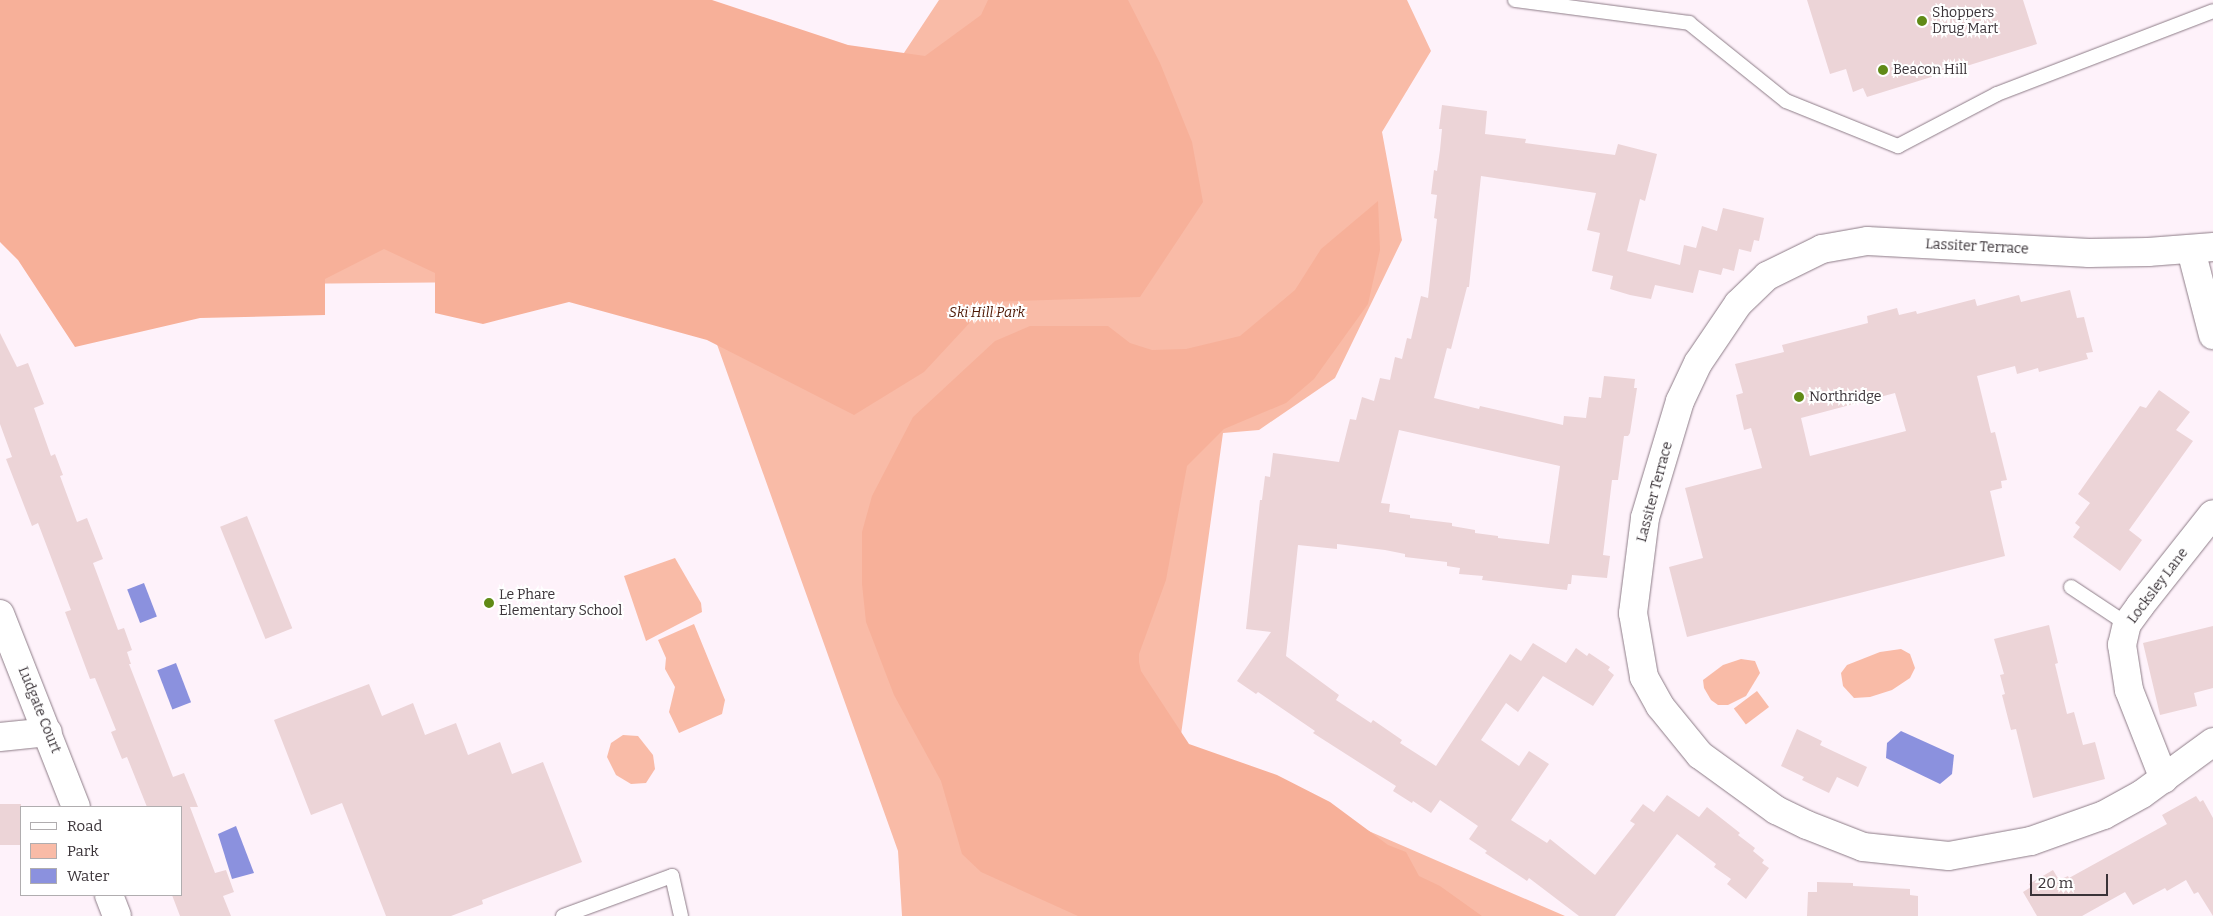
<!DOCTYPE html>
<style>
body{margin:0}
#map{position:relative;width:2213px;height:916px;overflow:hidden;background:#fef2fa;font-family:Bitter,serif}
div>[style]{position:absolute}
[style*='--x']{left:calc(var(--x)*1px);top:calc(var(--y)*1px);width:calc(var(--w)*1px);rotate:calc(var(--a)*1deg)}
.green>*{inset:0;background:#f9bba7;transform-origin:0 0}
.forest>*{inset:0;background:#f7b099}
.water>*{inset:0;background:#8b91de;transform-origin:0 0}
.building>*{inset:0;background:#ecd4d7;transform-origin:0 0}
.roads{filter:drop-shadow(0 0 1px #8d7c87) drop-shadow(0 0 1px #8d7c87)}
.lane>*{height:14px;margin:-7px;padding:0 7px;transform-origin:7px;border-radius:7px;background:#fff}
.street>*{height:28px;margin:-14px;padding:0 14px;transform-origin:14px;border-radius:14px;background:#fff}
.dots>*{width:14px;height:14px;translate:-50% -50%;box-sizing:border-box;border:2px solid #fff;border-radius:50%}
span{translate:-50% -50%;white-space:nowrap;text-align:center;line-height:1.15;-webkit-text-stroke:4px #fff;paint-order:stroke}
.poi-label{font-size:14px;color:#3a3338}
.left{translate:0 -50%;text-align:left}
.street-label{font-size:14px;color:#3a3338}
.park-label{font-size:14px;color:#4d1805;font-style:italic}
.legend{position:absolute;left:20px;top:806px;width:162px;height:90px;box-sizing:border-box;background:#fff;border:1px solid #b0adaf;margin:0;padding:6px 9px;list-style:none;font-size:15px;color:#3a3338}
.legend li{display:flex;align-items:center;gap:10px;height:25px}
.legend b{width:25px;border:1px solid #b0adaf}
.scale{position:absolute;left:2030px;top:874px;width:78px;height:22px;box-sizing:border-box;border:2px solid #3a3338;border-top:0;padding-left:6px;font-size:15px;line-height:18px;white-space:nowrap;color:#3a3338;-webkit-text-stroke:4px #fff;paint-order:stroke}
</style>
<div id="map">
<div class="green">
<i style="clip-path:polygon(0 0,896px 65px,939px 0,1407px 0,1431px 51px,1382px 132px,1402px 240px,1335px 378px,1259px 430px,1223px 433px,1179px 749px,1565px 916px,902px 916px,898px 851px,694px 280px,61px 286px)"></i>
<i style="clip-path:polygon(675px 558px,701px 603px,702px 612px,646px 641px,624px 576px)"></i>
<i style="clip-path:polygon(694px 624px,725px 700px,722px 714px,679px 733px,669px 712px,675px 687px,665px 669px,666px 658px,658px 640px)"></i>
<i style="clip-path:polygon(1901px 649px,1910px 654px,1915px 668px,1910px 678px,1892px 690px,1870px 697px,1854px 698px,1843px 686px,1841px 673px,1847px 665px,1880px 652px)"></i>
<i style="clip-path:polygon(1741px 659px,1755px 661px,1760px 673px,1746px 696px,1728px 705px,1718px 705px,1711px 700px,1704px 688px,1703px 680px,1723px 665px)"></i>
<i style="left:1757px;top:691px;width:20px;height:29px;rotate:53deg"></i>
<i style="clip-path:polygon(623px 735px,638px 736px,653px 755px,655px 769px,646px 783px,631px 784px,616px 775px,607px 757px,611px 743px)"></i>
</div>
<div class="forest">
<i style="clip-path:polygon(0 0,712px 0,848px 45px,925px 56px,981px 15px,988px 0,1128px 0,1160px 63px,1192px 142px,1203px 202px,1140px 297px,989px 302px,924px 372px,854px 415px,707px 340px,569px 302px,483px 324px,435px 313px,435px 273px,384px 249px,325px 279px,325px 315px,200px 318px,75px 347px,18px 260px,0 242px)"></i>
<i style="clip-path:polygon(1378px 201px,1380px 250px,1368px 304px,1314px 379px,1286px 403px,1224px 429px,1187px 466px,1166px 580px,1139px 654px,1139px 662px,1141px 671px,1189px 744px,1277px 775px,1330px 802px,1388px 845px,1406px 852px,1419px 876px,1440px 886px,1482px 916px,1078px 916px,981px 872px,962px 854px,941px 781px,894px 695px,866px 622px,862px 584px,862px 532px,872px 496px,913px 417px,995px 341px,1030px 326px,1108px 326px,1130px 343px,1152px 350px,1186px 349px,1240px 336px,1295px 290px,1321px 249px)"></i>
</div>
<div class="water">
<i style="left:144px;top:583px;width:36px;height:18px;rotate:69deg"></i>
<i style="left:176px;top:663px;width:42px;height:20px;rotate:69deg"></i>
<i style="clip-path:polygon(1901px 731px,1954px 755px,1952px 774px,1940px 784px,1886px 758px,1887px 743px)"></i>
<i style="clip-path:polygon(236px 826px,254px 873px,232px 879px,218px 834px)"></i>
</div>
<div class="building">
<i style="clip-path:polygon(1807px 0,2023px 0,2037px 44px,1867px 97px,1863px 88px,1853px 92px,1846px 69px,1830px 74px)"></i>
<i style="clip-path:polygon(evenodd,1442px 105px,1487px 111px,1485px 134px,1526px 139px,1525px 143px,1615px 155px,1618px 144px,1657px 154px,1645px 201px,1640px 199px,1627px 251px,1680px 265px,1684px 245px,1696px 248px,1702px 226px,1717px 231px,1723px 208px,1764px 218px,1759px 241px,1754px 240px,1751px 252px,1739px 249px,1734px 271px,1723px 268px,1721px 275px,1699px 270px,1693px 293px,1655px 285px,1651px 299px,1630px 295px,1610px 289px,1613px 276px,1592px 271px,1600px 233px,1587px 230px,1596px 193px,1481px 176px,1469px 287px,1467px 287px,1451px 349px,1447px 348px,1434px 398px,1479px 409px,1480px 406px,1563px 425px,1564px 416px,1586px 418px,1589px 397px,1601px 398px,1604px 376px,1635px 379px,1634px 388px,1637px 388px,1630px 433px,1628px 436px,1624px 436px,1618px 480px,1612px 480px,1603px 555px,1610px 556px,1607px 578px,1572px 575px,1571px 584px,1568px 584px,1567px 590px,1482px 580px,1483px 576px,1459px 574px,1460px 568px,1447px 566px,1447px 562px,1405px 557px,1405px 554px,1385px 550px,1337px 544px,1337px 549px,1298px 545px,1286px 656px,1339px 695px,1336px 700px,1371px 723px,1373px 720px,1402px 740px,1400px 743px,1436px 766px,1510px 654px,1521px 661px,1533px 643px,1566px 663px,1576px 648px,1587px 656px,1589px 653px,1610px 667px,1608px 670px,1614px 675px,1593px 706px,1543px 676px,1518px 712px,1506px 703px,1481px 740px,1519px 766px,1529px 751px,1549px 764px,1511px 820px,1547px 843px,1550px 839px,1595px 875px,1635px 824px,1630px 821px,1643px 804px,1654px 812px,1667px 795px,1699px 817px,1707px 807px,1740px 833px,1738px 835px,1755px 848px,1753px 851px,1764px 860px,1762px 863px,1769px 868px,1746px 899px,1727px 884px,1731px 879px,1714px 867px,1716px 864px,1677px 834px,1615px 916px,1579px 916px,1529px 878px,1527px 881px,1485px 853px,1487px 851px,1469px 839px,1478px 826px,1440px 800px,1431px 813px,1413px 801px,1412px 803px,1393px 791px,1396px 786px,1313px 733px,1315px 731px,1258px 692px,1256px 694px,1237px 681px,1271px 632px,1246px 629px,1260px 500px,1262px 500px,1265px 476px,1270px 477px,1273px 453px,1339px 462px,1350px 419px,1356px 420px,1362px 397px,1374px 401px,1380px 378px,1390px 380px,1395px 357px,1402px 359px,1407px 338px,1411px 339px,1421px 296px,1428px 298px,1437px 219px,1434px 218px,1437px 195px,1431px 194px,1434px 170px,1437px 171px,1440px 150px,1442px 129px,1439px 129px,1442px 105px,1399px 430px,1560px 466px,1549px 544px,1498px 538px,1498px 536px,1475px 533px,1475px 530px,1452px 526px,1452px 523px,1410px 518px,1410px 515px,1389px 512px,1390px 504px,1381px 503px,1399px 430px)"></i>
<i style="clip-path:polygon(evenodd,2070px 290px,2077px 318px,2084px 317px,2087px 329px,2093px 352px,2086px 353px,2088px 359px,2039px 372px,2038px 368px,2017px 374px,2015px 366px,1977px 376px,1991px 433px,1995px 432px,2007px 480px,2001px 481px,2002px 488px,1990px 491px,2005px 556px,1687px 637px,1669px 567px,1703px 558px,1685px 488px,1762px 468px,1751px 428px,1744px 430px,1736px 395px,1743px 393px,1735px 364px,1784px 352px,1782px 345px,1868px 323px,1867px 316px,1897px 308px,1899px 315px,1916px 311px,1917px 314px,1975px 299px,1977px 306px,2019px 295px,2021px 302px,2070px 290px,1895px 393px,1906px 431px,1810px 456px,1801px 418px,1895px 393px)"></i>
<i style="clip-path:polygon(0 333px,17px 367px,28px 363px,44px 404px,34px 408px,51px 456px,55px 454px,63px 475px,60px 476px,77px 522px,87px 518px,103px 559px,93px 563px,118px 630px,124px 628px,132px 650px,127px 652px,131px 664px,129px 664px,173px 777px,184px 773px,198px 807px,190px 807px,215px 873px,226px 870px,234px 892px,223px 896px,231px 916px,180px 916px,172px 895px,181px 895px,181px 807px,147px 807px,127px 757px,122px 759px,111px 732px,116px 730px,95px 678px,90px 679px,65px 612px,71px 610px,38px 523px,32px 526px,6px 459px,12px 457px,0 424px)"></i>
<i style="clip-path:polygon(2159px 390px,2190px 412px,2176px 430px,2193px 441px,2129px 530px,2142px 540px,2120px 571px,2073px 537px,2080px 527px,2075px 523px,2090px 503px,2078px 494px,2140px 406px,2146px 408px)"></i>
<i style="left:247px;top:516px;width:121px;height:29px;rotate:68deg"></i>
<i style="clip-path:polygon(2049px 625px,2058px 663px,2055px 664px,2067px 714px,2074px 712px,2083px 745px,2095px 742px,2105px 779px,2033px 798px,2016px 729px,2011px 730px,2002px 695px,2005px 694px,2000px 675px,2004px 674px,1994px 639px)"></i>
<i style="clip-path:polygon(2213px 626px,2213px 688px,2194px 693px,2197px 706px,2160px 715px,2143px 643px)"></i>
<i style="clip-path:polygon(369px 684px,382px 716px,413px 703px,425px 735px,456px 723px,468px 755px,500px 742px,512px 774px,543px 762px,582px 862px,482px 900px,483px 904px,451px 916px,386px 916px,342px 803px,311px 815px,274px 720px)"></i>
<i style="clip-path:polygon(1797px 729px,1822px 741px,1820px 745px,1867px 767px,1858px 787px,1837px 777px,1829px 793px,1802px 780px,1804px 777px,1781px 766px)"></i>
<i style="clip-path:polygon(2196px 796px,2200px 802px,2203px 800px,2213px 818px,2213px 916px,2198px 892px,2194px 894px,2186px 880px,2167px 891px,2165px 888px,2133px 905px,2125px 892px,2082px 916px,2037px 916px,2023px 892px,2031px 887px,2029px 884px,2053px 870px,2059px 880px,2068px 876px,2069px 878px,2167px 824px,2162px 815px)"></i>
<i style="left:21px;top:804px;width:41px;height:21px;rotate:90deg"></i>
<i style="clip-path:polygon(1817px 882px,1853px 883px,1853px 886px,1910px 889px,1910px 895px,1918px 896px,1918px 916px,1807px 916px,1808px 892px,1817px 892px)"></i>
</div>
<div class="roads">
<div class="lane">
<i style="--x:1515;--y:0;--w:176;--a:7.5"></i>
<i style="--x:1689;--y:23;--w:124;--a:38.8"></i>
<i style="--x:1786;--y:101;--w:121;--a:21.9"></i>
<i style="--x:1898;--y:146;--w:112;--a:-27.7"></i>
<i style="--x:1997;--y:94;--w:231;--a:-21"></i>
<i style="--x:2071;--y:587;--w:67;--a:33.5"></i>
<i style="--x:563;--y:916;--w:116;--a:-20.2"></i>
<i style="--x:672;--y:876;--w:41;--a:77.3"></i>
</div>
<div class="street">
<i style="--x:2213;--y:247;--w:65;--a:175.6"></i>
<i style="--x:2148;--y:252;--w:59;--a:179"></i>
<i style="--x:2089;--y:253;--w:222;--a:-176.9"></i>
<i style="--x:1867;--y:241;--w:46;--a:169.9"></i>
<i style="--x:1822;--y:249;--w:61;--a:153.9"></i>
<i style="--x:1767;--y:276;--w:40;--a:136"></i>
<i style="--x:1738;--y:304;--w:71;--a:124.1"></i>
<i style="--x:1698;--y:363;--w:42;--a:115.3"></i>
<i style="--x:1680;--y:401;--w:122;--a:106.7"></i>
<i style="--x:1645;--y:518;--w:96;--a:97.2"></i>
<i style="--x:1633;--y:613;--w:65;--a:80.2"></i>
<i style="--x:1644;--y:677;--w:33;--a:61"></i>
<i style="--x:1660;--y:706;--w:63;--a:50.8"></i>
<i style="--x:1700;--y:755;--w:94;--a:35.9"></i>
<i style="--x:1776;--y:810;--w:34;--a:26"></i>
<i style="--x:1807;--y:825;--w:60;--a:21.4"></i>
<i style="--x:1863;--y:847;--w:86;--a:6"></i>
<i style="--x:1949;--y:856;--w:83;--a:-10.4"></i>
<i style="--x:2031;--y:841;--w:77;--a:-19.6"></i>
<i style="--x:2104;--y:815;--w:43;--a:-28.9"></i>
<i style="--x:2142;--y:794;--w:88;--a:-36.2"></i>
<i style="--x:2191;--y:250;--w:88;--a:75.5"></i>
<i style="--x:0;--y:614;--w:207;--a:68.5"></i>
<i style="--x:0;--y:737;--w:48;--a:-5.9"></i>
<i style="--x:2164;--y:779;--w:96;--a:-111.5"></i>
<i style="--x:2129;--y:690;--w:46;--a:-98.8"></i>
<i style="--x:2122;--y:645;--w:22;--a:-77"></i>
<i style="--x:2127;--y:624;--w:22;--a:-54"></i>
<i style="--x:2140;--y:606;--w:117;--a:-51.6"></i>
<i style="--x:109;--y:895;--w:22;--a:69"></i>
</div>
</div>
<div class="dots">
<i style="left:1922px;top:21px;background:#608a16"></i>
<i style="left:1883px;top:70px;background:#608a16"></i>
<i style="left:1799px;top:397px;background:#608a16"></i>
<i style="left:489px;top:603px;background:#608a16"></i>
</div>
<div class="poi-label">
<span class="left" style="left:1932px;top:21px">Shoppers<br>Drug Mart</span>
<span class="left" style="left:1893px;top:70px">Beacon Hill</span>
<span class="left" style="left:1809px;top:397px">Northridge</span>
<span class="left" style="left:499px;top:603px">Le Phare<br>Elementary School</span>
</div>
<div class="street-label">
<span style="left:1977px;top:247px;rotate:3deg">Lassiter Terrace</span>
<span style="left:1655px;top:492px;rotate:-75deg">Lassiter Terrace</span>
<span style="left:2158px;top:586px;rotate:-53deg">Locksley Lane</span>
<span style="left:39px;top:710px;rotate:68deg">Ludgate Court</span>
</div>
<div class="park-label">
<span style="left:987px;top:313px">Ski Hill Park</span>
</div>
<ul class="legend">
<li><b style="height:6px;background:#fff"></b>Road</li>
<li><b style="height:14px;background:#f9bba7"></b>Park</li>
<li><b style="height:14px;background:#8b91de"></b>Water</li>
</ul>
<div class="scale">20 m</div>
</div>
